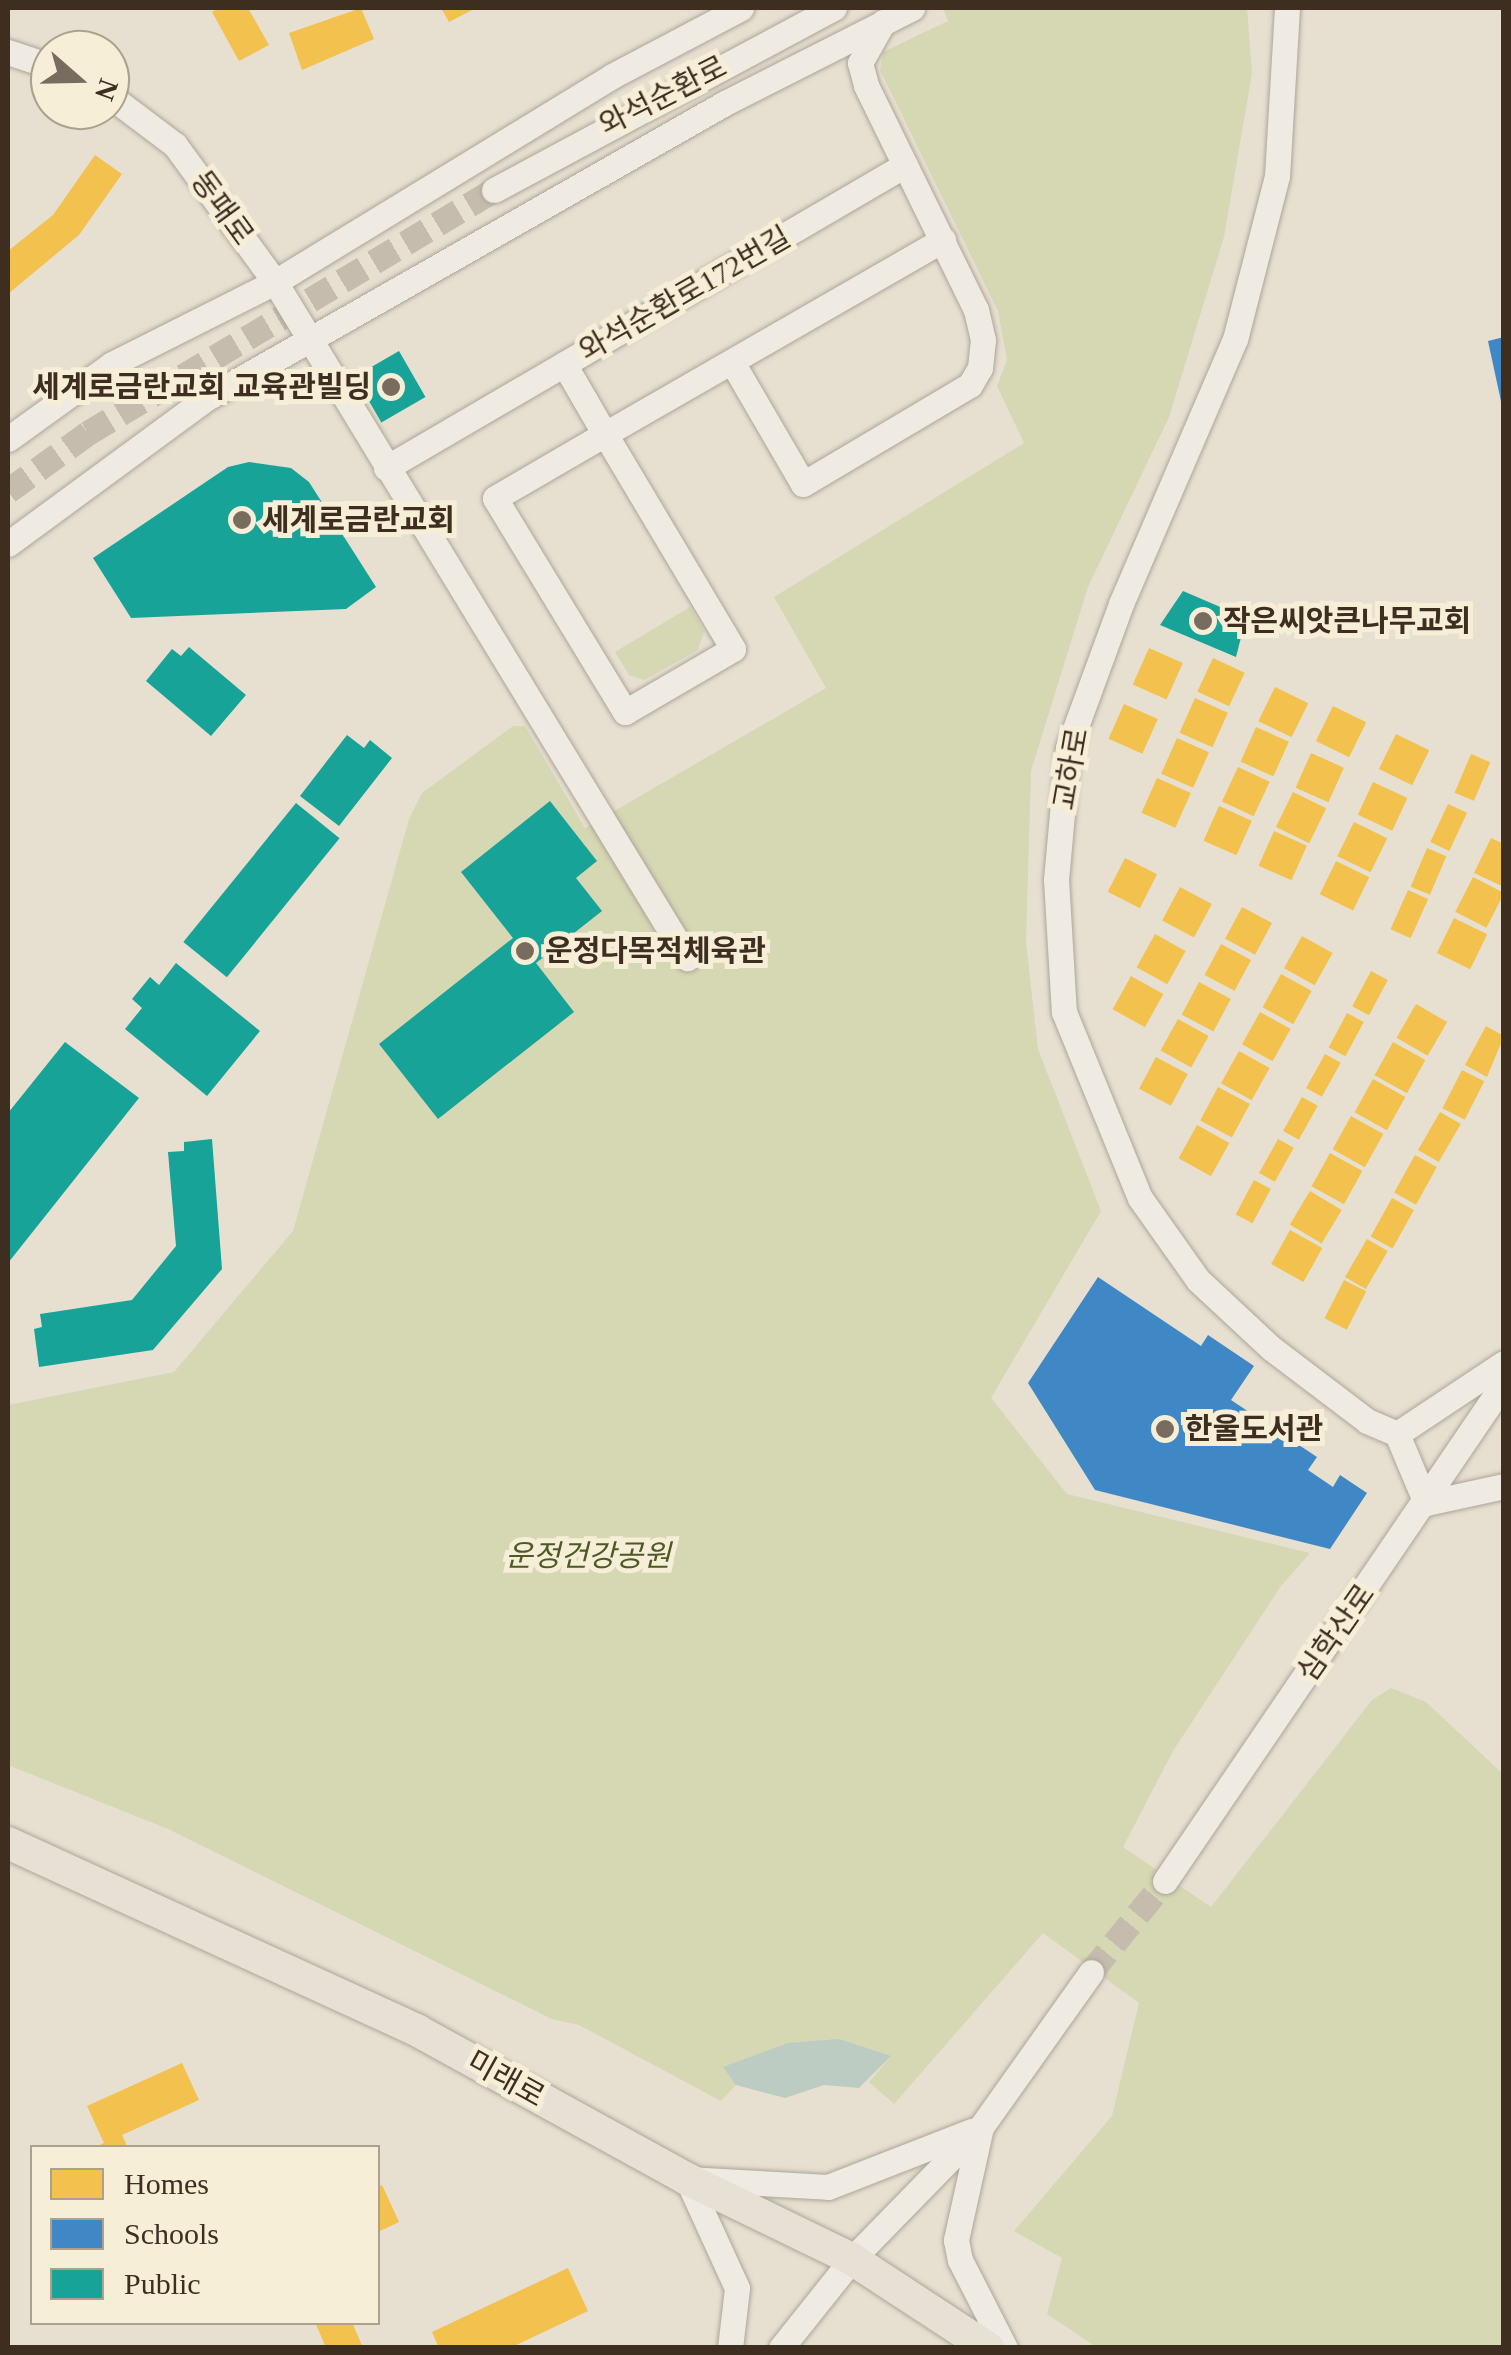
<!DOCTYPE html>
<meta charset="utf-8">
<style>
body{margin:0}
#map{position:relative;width:1511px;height:2355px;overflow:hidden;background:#e7e0d1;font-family:"Times New Roman","Noto Sans KR",serif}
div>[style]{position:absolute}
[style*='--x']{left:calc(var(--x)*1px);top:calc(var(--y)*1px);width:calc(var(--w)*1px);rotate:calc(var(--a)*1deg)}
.green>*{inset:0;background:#d6d7b3}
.water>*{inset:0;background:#bcccc2}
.homes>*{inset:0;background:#f2c14e;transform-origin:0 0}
.schools>*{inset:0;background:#3f88c5}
.public>*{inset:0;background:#17a398;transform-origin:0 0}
.minor-tunnel>*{height:25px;margin-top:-12.5px;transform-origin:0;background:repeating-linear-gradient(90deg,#c5bcae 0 25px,transparent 0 37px)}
.roads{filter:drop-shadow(0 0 2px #ada599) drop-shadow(0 0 2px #ada599)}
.minor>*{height:25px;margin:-12.5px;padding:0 12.5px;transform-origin:12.5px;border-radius:12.5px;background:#efebe3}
.major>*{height:32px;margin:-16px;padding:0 16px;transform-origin:16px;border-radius:16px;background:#e6e1d4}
.dots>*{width:28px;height:28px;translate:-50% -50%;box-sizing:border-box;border:5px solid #f7eed8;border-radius:50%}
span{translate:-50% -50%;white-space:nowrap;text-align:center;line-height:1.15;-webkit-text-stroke:10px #f7eed8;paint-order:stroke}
.street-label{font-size:30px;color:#3d2e20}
.poi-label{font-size:30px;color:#3d2e20;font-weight:700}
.right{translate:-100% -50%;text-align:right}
.left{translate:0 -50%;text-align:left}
.park-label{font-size:30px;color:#4d5a26;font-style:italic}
.frame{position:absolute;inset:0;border:10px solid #3d2e20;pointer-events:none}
.legend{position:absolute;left:30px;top:2145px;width:350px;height:180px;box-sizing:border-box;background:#f7eed8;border:2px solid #ada18e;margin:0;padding:12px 18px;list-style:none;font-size:30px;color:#3d2e20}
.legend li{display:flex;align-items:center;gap:20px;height:50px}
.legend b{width:50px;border:2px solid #ada18e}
.north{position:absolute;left:30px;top:30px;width:100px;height:100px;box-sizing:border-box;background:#f7eed8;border:2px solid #ada18e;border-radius:50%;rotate:110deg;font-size:28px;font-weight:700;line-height:40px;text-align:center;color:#3d2e20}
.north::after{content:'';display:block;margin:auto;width:35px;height:45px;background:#786c5e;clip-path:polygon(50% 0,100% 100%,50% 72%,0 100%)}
</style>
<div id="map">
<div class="green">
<i style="clip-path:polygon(943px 8px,1247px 8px,1252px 73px,1224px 237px,1169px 417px,1088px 587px,1031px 771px,1026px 942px,1038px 1049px,1101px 1211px,991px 1398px,1067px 1494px,1310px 1553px,1281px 1586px,1173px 1751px,1123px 1847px,1211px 1907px,1372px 1700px,1391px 1688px,1426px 1702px,1503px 1774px,1503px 2347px,1096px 2347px,1047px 2314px,1062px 2258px,1014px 2231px,1112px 2116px,1139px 2003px,1043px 1933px,894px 2104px,869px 2082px,891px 2056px,724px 2066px,736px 2085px,721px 2101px,579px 2025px,552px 2019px,168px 1829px,8px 1765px,8px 1405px,174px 1372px,293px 1231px,409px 819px,422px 793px,513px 726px,525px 726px,585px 828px,826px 688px,774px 597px,1024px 443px,997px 386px,1007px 360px,998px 311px,880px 70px,883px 52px,948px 21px)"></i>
<i style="clip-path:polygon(690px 607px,704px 631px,698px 650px,644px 680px,629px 675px,615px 652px)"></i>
</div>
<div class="water">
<i style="clip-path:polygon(839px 2039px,891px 2056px,859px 2088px,824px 2085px,785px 2098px,736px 2085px,723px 2067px,788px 2043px)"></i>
</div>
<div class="homes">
<i style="clip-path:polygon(218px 8px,248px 8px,269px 45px,239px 61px,212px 12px)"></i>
<i style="clip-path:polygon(361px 8px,374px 39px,302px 70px,289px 33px)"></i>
<i style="clip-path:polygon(441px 8px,476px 8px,449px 22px)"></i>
<i style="clip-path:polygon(95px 155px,122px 174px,79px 235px,8px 294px,8px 251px,53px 215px)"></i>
<i style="left:1149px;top:648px;width:37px;height:40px;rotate:24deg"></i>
<i style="left:1213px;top:658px;width:35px;height:37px;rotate:25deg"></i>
<i style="left:1275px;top:687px;width:37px;height:38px;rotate:26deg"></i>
<i style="left:1195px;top:698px;width:36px;height:38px;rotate:24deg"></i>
<i style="left:1124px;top:704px;width:37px;height:38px;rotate:24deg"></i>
<i style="left:1333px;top:706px;width:37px;height:39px;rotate:26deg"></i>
<i style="left:1256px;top:727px;width:36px;height:38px;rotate:24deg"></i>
<i style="left:1396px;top:734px;width:37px;height:39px;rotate:26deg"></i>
<i style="left:1177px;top:738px;width:35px;height:39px;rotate:24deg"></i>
<i style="left:1311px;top:753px;width:36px;height:38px;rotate:24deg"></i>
<i style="left:1471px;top:754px;width:21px;height:42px;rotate:23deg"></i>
<i style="left:1238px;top:767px;width:35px;height:38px;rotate:25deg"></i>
<i style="left:1157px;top:778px;width:37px;height:38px;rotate:24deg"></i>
<i style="left:1373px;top:782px;width:38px;height:36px;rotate:25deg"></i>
<i style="left:1293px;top:792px;width:37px;height:39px;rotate:26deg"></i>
<i style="left:1448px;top:804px;width:21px;height:42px;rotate:25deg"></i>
<i style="left:1219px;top:806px;width:36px;height:38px;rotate:24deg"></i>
<i style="left:1354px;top:822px;width:37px;height:38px;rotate:26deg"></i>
<i style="left:1274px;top:831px;width:36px;height:38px;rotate:24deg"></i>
<i style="clip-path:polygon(1491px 838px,1504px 844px,1504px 887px,1474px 873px)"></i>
<i style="left:1427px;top:848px;width:21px;height:42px;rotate:23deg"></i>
<i style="left:1125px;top:858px;width:36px;height:38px;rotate:27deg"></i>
<i style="left:1336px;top:861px;width:37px;height:37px;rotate:26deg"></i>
<i style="left:1473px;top:877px;width:35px;height:39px;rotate:27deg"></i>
<i style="left:1180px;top:887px;width:36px;height:38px;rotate:28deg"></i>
<i style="left:1408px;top:890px;width:22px;height:43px;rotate:24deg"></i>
<i style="left:1242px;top:907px;width:34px;height:36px;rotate:28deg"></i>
<i style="left:1454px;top:918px;width:37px;height:39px;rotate:26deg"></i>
<i style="left:1155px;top:934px;width:35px;height:38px;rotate:29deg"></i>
<i style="left:1302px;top:936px;width:35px;height:37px;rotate:29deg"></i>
<i style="left:1221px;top:944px;width:34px;height:35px;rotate:28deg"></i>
<i style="left:1371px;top:971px;width:19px;height:40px;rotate:28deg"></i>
<i style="left:1281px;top:974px;width:35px;height:38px;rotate:29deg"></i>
<i style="left:1131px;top:976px;width:37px;height:38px;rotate:29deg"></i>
<i style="left:1199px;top:982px;width:36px;height:37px;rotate:28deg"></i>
<i style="left:1416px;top:1004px;width:36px;height:39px;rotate:30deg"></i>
<i style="left:1260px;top:1012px;width:35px;height:37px;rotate:29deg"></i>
<i style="left:1347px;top:1013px;width:19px;height:39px;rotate:28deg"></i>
<i style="left:1178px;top:1019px;width:35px;height:36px;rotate:29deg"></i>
<i style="clip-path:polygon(1486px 1026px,1504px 1036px,1487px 1077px,1465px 1065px)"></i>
<i style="left:1393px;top:1042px;width:37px;height:38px;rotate:29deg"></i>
<i style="left:1239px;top:1051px;width:35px;height:37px;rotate:29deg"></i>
<i style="left:1325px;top:1054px;width:18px;height:39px;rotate:29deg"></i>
<i style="left:1156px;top:1057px;width:36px;height:36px;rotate:28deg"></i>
<i style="left:1462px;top:1070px;width:25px;height:43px;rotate:27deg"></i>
<i style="left:1373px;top:1079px;width:37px;height:38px;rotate:29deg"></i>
<i style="left:1218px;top:1087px;width:36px;height:38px;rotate:28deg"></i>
<i style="left:1302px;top:1097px;width:18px;height:39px;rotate:29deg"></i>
<i style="left:1440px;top:1112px;width:24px;height:44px;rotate:30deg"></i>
<i style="left:1351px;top:1116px;width:37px;height:38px;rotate:29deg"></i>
<i style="left:1197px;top:1125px;width:37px;height:38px;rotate:29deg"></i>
<i style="left:1278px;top:1139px;width:18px;height:39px;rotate:29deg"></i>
<i style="left:1330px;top:1153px;width:37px;height:38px;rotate:29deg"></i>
<i style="left:1415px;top:1155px;width:25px;height:43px;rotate:29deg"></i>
<i style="left:1254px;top:1180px;width:19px;height:39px;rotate:28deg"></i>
<i style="left:1310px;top:1191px;width:37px;height:39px;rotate:31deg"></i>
<i style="left:1392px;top:1198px;width:25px;height:44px;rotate:29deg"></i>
<i style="left:1290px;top:1230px;width:37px;height:39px;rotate:29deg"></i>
<i style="left:1367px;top:1239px;width:24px;height:44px;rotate:30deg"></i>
<i style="left:1344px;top:1280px;width:25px;height:43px;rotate:27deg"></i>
<i style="clip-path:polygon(182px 2063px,199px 2100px,122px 2135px,128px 2148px,94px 2148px,104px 2143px,87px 2106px)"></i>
<i style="clip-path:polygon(382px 2185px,399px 2222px,378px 2232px,378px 2187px)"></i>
<i style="clip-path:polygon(568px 2268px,588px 2311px,510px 2348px,439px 2348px,432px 2332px)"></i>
<i style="clip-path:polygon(315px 2322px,352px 2322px,363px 2348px,326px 2348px)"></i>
</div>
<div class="schools">
<i style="clip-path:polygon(1504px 337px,1504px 406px,1502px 406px,1488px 341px)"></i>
<i style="clip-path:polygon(1098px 1277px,1201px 1346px,1208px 1335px,1254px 1366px,1231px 1400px,1317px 1457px,1308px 1470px,1333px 1487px,1340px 1475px,1367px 1493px,1330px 1549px,1095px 1490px,1028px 1383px)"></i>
</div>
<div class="public">
<i style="left:399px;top:351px;width:53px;height:51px;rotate:60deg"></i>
<i style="clip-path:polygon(249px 462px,291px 468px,309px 482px,376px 587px,346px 609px,131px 618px,93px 558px,228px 467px)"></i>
<i style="clip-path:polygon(1183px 591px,1246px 618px,1236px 657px,1160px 625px)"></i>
<i style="clip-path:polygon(189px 647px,246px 695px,211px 736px,146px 681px,172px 649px,181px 656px)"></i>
<i style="clip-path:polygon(347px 735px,364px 748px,370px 740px,392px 758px,339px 826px,300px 796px)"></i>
<i style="clip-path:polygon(550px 801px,597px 861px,576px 878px,602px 911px,536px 963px,574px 1012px,438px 1119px,379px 1044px,513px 938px,461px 872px)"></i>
<i style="left:296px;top:803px;width:56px;height:179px;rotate:39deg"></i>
<i style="clip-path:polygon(176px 963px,260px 1031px,207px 1096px,125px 1029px,142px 1008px,132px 999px,150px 977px,159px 985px)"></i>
<i style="clip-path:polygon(65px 1042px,139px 1098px,8px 1263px,8px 1113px)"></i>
<i style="clip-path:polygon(212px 1139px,222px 1269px,153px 1350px,39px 1367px,34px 1329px,42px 1327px,40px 1314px,132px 1300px,176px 1246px,168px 1152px,184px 1151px,184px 1142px)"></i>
</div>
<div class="minor-tunnel">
<i style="--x:8;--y:491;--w:99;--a:-35.9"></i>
<i style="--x:88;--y:433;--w:473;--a:-30.9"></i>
<i style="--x:1091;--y:1972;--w:117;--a:-50.9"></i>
</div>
<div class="roads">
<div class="minor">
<i style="--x:1287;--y:8;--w:168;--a:93.4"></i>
<i style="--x:1277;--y:176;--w:168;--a:104.4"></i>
<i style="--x:1235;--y:339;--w:288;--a:113.3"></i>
<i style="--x:1121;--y:604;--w:153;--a:110.2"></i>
<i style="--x:1068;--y:748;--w:132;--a:95.2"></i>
<i style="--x:1056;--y:879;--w:133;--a:86.6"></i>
<i style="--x:1064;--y:1012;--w:201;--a:67.8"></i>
<i style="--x:1140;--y:1198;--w:100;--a:54.7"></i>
<i style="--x:1198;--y:1280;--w:100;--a:43"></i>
<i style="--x:1271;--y:1348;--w:121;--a:37.2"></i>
<i style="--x:1367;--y:1421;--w:33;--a:23"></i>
<i style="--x:8;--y:52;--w:44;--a:18.4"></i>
<i style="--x:110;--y:96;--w:81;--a:37"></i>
<i style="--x:175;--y:145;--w:170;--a:53.9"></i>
<i style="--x:275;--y:282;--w:792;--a:58.64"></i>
<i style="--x:494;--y:190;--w:386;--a:-28.2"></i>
<i style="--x:732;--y:362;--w:141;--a:59.8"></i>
<i style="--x:803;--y:484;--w:194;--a:-30.7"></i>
<i style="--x:970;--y:385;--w:20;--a:-60"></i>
<i style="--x:980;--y:368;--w:28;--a:-84"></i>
<i style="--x:983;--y:340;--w:31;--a:-103"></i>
<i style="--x:976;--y:310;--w:250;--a:-116.1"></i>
<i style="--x:866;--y:85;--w:23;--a:-105"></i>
<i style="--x:860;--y:63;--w:47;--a:-60.7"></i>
<i style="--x:564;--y:364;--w:42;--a:59.7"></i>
<i style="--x:585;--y:400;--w:39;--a:60"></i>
<i style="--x:605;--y:434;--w:250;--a:59.2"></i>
<i style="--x:733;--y:649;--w:125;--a:149.7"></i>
<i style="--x:625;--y:712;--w:250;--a:-121.3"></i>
<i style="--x:495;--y:498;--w:127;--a:-30.2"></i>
<i style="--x:605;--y:434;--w:390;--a:-29.9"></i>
<i style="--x:8;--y:439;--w:128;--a:-35.8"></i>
<i style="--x:112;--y:364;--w:182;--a:-26.7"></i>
<i style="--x:275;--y:282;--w:395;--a:-31.4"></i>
<i style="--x:612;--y:76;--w:146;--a:-27.8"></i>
<i style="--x:386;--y:468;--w:601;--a:-30.28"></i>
<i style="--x:8;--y:544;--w:247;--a:-36.3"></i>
<i style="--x:207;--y:398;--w:596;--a:-29.66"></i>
<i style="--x:725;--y:103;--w:210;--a:-26.9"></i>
<i style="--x:1397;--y:1434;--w:75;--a:67.2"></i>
<i style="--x:1426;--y:1503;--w:80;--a:-12.3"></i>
<i style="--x:1397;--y:1434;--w:128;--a:-33.6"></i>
<i style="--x:1165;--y:1881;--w:602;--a:-55.76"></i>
<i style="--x:981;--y:2127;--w:116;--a:102.5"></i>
<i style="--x:956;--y:2240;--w:20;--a:79"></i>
<i style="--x:960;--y:2260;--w:99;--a:62.9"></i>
<i style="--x:730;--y:2348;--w:60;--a:-83.3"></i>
<i style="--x:737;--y:2288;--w:120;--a:-114.6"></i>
<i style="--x:687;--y:2179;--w:141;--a:3.2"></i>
<i style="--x:828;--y:2187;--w:155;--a:-21.3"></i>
<i style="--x:781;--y:2348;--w:114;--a:-51.4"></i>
<i style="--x:852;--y:2259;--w:185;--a:-45.7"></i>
<i style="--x:981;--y:2127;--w:190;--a:-54.6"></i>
</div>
<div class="major">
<i style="--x:8;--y:1843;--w:451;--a:24.6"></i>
<i style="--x:418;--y:2031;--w:307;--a:28.8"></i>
<i style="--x:687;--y:2179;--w:183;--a:25.9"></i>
<i style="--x:852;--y:2259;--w:163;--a:33.2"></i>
</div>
</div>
<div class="dots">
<i style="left:391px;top:387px;background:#786c5e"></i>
<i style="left:242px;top:520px;background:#786c5e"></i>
<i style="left:1203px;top:621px;background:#786c5e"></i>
<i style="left:525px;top:951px;background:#786c5e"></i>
<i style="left:1165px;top:1429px;background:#786c5e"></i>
</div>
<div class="street-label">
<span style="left:663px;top:96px;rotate:-27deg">와석순환로</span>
<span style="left:222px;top:208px;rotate:54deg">동패로</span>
<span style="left:685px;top:294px;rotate:-30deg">와석순환로172번길</span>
<span style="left:1071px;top:769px;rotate:-80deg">교하로</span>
<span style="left:1336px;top:1633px;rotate:-55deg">심학산로</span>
<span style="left:506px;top:2079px;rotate:29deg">미래로</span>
</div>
<div class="poi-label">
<span class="right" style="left:371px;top:387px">세계로금란교회 교육관빌딩</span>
<span class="left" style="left:262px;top:520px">세계로금란교회</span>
<span class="left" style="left:1223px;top:621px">작은씨앗큰나무교회</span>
<span class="left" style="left:545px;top:951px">운정다목적체육관</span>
<span class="left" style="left:1185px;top:1429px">한울도서관</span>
</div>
<div class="park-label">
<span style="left:588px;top:1556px">운정건강공원</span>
</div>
<div class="frame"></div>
<ul class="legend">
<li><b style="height:28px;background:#f2c14e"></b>Homes</li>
<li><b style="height:28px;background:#3f88c5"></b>Schools</li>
<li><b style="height:28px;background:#17a398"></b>Public</li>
</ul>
<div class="north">N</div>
</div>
